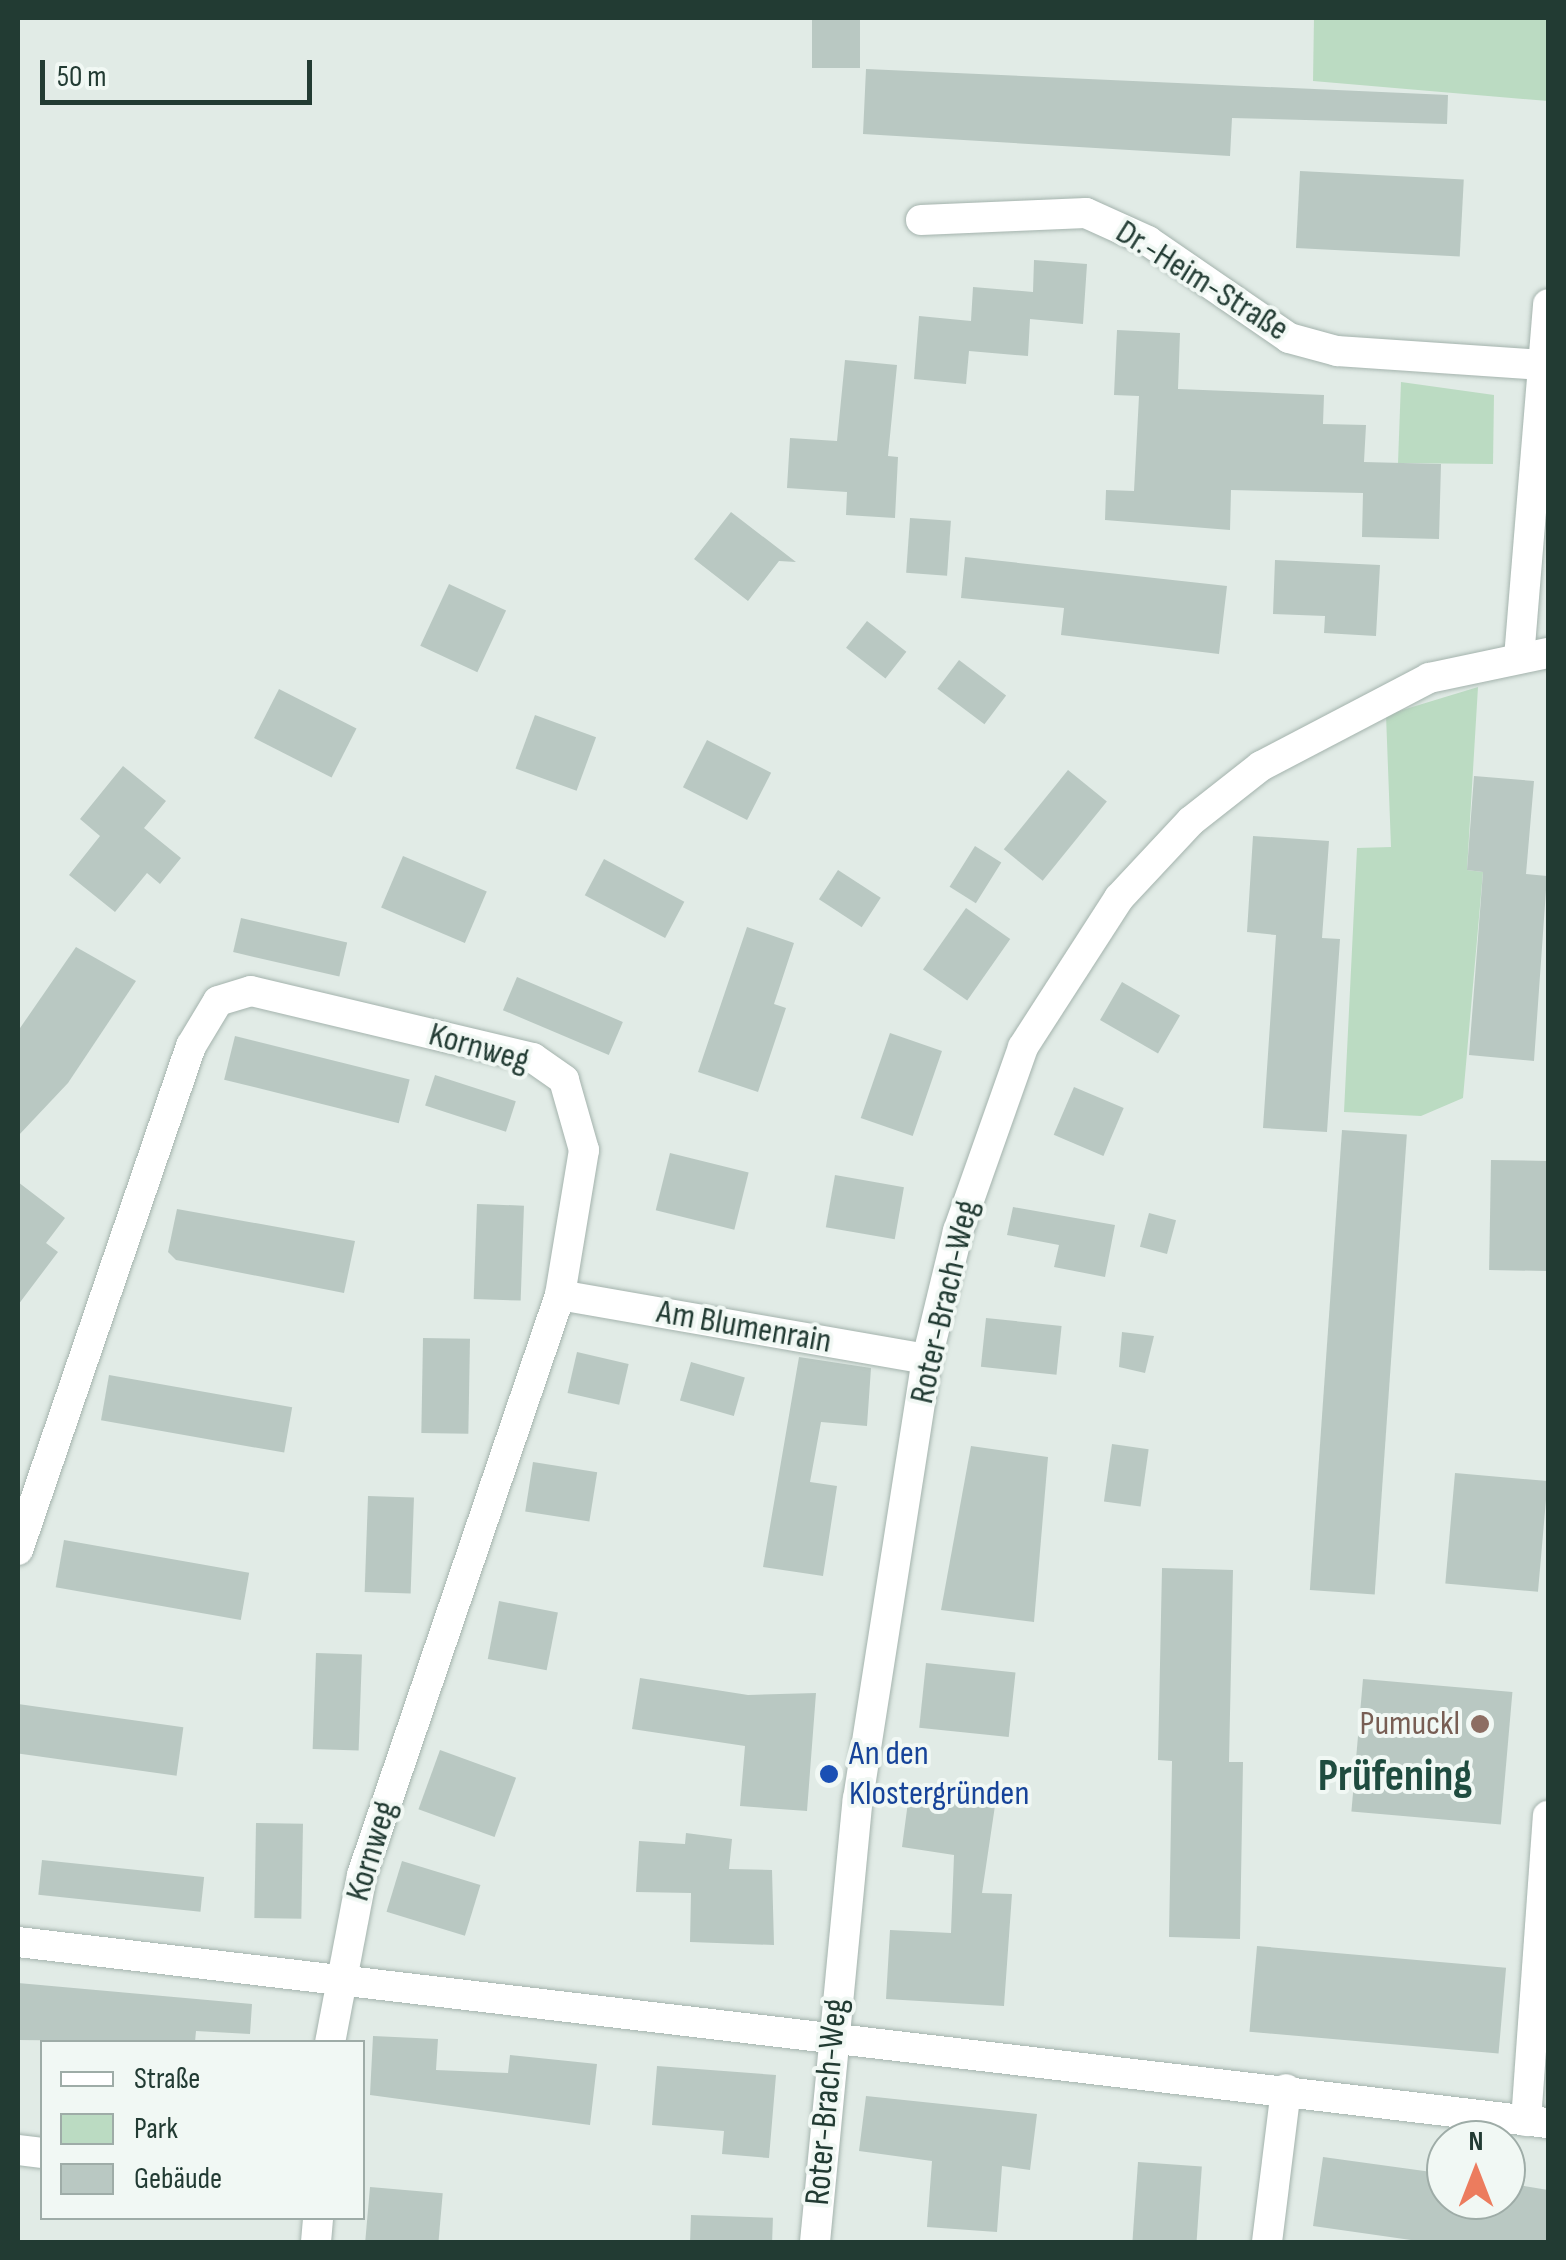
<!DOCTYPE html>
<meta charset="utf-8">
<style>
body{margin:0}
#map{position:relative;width:1566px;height:2260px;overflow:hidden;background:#e1ebe6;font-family:"Sofia Sans Condensed",sans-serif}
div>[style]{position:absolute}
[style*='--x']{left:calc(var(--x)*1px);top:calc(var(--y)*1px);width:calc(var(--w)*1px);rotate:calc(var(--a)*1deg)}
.green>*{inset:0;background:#bbdbc2}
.building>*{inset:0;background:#b9c8c2;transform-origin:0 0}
.roads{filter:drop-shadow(0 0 2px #a4b3ad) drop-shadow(0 0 2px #a4b3ad)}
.minor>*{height:30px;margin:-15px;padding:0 15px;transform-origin:15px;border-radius:15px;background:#fff}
.tertiary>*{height:30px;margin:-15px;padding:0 15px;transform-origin:15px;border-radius:15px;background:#fff}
.dots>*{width:28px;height:28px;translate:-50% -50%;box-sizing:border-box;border:5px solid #f1f8f4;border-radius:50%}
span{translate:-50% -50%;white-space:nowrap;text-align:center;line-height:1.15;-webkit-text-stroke:8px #f1f8f4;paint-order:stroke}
.street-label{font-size:35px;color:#223b33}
.education-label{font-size:35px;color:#785e54}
.right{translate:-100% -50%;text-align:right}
.transit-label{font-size:35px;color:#164399}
.left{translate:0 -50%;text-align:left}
.district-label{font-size:45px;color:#1f4c3f;font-weight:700}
.frame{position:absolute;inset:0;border:20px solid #223b33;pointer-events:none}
.legend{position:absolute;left:40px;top:2040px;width:325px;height:180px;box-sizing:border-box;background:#f1f8f4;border:2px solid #9eaca7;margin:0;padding:12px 18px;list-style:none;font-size:30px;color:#223b33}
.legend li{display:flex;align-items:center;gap:20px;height:50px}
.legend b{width:50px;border:2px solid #9eaca7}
.north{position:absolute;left:1426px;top:2120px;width:100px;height:100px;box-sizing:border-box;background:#f1f8f4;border:2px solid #9eaca7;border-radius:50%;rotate:0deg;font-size:28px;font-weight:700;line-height:40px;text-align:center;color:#223b33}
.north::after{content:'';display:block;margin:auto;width:35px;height:45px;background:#ec7c5e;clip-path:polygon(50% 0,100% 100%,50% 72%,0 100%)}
.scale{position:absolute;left:40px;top:60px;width:272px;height:45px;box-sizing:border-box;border:5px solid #223b33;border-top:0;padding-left:12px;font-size:30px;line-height:35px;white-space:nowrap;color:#223b33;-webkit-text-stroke:8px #f1f8f4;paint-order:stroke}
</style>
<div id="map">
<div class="green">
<i style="clip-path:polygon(1314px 18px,1548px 18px,1548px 101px,1313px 81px)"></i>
<i style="clip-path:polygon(1401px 382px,1494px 395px,1493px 464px,1398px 463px)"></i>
<i style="clip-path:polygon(1478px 687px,1467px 870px,1483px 872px,1463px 1098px,1421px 1116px,1344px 1112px,1357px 848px,1391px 847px,1386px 715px)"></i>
</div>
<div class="building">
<i style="left:812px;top:18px;width:48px;height:50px"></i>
<i style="clip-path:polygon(866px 69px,1448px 95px,1447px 124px,1232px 118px,1230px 156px,863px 134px)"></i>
<i style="left:1300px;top:171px;width:164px;height:77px;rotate:3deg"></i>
<i style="clip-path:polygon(1034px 260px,1087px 264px,1083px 324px,1030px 319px,1028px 356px,969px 351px,966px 384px,914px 379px,919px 316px,971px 321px,973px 287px,1033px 292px)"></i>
<i style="clip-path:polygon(1117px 330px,1180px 333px,1178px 389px,1324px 395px,1323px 424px,1366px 425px,1364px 462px,1441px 464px,1439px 539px,1362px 537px,1363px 493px,1231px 490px,1230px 530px,1105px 520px,1106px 490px,1134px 491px,1139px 396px,1114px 395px)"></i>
<i style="clip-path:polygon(845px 360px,897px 365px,888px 456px,898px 457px,895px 518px,846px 515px,847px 492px,787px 488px,790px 438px,837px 441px)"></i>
<i style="clip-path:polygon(731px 512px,796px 562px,779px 561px,748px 601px,694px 559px)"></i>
<i style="left:910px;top:518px;width:41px;height:55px;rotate:4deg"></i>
<i style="clip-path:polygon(965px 557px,1227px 586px,1219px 654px,1061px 635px,1064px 608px,961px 598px)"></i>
<i style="clip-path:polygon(1275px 560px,1380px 565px,1376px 636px,1324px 633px,1325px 616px,1273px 614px)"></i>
<i style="left:449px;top:584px;width:63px;height:68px;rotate:25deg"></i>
<i style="left:867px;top:621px;width:50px;height:34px;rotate:38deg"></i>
<i style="left:959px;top:660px;width:59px;height:36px;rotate:37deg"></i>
<i style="left:279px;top:689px;width:87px;height:55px;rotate:27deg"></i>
<i style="left:535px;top:715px;width:65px;height:57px;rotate:20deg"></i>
<i style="left:707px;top:740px;width:72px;height:53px;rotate:27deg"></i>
<i style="clip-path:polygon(123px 766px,166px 801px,144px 828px,181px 858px,160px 884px,147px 873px,115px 912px,69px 875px,100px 836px,80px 819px)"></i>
<i style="left:1068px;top:770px;width:50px;height:102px;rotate:39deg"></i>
<i style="clip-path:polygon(1474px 776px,1534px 781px,1526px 874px,1547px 876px,1534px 1061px,1469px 1055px,1483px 872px,1467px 870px)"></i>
<i style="clip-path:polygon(1253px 836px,1329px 841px,1322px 938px,1340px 939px,1327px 1132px,1263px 1128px,1276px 935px,1247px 932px)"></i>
<i style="left:975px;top:846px;width:31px;height:48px;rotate:32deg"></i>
<i style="left:403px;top:856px;width:91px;height:56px;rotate:23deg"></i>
<i style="left:604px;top:859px;width:91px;height:41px;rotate:28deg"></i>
<i style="left:838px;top:870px;width:51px;height:35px;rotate:33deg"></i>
<i style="left:966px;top:908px;width:54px;height:75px;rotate:35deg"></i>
<i style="left:241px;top:918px;width:109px;height:35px;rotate:13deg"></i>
<i style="clip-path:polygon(747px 927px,794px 943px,774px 1004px,786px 1008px,758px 1092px,698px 1072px)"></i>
<i style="clip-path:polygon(76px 947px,136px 981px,68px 1083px,18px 1136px,18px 1031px)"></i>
<i style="left:517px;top:977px;width:115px;height:36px;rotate:23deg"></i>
<i style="left:1122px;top:982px;width:67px;height:44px;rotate:30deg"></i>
<i style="left:890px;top:1033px;width:55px;height:90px;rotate:19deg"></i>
<i style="left:235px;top:1036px;width:180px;height:45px;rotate:14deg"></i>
<i style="left:435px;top:1075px;width:85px;height:32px;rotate:18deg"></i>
<i style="left:1074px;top:1087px;width:54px;height:52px;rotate:23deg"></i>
<i style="left:1342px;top:1130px;width:65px;height:461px;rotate:4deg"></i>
<i style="left:670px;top:1153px;width:81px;height:59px;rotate:14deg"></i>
<i style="left:1491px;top:1160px;width:57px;height:110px;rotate:1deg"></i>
<i style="left:835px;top:1175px;width:70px;height:53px;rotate:10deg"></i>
<i style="clip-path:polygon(18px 1182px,65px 1218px,46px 1243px,58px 1252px,18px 1305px)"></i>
<i style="left:477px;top:1204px;width:47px;height:95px;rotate:2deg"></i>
<i style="clip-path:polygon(1013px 1207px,1115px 1225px,1105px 1277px,1054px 1267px,1059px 1245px,1007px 1235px)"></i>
<i style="clip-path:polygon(177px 1209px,355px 1241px,344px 1293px,176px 1260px,168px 1252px)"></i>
<i style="left:1149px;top:1213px;width:28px;height:35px;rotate:15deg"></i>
<i style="left:986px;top:1318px;width:76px;height:49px;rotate:6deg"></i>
<i style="clip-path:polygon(1122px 1332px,1154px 1336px,1145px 1373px,1119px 1367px)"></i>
<i style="left:423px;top:1338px;width:47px;height:95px;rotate:1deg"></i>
<i style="left:577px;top:1352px;width:53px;height:42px;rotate:13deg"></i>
<i style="clip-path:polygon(799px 1357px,871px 1368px,867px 1426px,821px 1422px,810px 1482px,837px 1486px,823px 1576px,763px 1567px)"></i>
<i style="left:691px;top:1362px;width:56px;height:40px;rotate:16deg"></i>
<i style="left:109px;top:1375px;width:186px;height:46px;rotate:10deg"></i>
<i style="left:1112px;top:1444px;width:37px;height:58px;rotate:8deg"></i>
<i style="clip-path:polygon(971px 1446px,1048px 1457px,1034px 1622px,941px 1610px)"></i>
<i style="left:533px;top:1462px;width:65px;height:50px;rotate:9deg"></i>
<i style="left:1455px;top:1473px;width:93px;height:111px;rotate:5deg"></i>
<i style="left:368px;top:1496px;width:46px;height:96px;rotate:2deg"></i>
<i style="left:64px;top:1540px;width:188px;height:48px;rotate:10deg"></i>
<i style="clip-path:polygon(1162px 1568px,1233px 1570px,1229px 1762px,1243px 1762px,1240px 1939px,1169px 1937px,1172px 1761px,1158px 1760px)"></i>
<i style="left:499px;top:1601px;width:60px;height:59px;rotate:11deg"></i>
<i style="left:316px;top:1653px;width:46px;height:96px;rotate:2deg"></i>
<i style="left:926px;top:1663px;width:90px;height:65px;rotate:6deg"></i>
<i style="clip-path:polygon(640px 1678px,748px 1695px,816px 1693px,807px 1811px,740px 1806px,745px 1746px,632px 1729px)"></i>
<i style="left:1363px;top:1679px;width:150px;height:133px;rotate:5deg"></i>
<i style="left:18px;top:1704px;width:167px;height:49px;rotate:8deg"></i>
<i style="left:440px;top:1750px;width:81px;height:63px;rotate:20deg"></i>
<i style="clip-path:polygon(910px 1787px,996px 1799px,982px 1893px,1012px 1894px,1004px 2006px,886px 1999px,890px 1930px,951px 1933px,954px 1855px,902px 1847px)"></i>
<i style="left:256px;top:1823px;width:47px;height:95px;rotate:1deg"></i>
<i style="clip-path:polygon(686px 1833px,732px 1839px,729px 1869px,772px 1870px,774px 1945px,690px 1942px,691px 1893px,636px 1892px,639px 1841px,685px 1844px)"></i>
<i style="left:42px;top:1860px;width:163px;height:35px;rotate:6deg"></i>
<i style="left:402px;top:1861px;width:82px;height:53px;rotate:17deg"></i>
<i style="left:1257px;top:1946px;width:250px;height:86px;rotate:5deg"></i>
<i style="clip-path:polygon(18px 1983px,252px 2004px,250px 2034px,196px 2031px,195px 2042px,18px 2040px)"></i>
<i style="clip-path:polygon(373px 2036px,438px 2039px,436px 2070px,508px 2073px,510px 2055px,597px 2064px,590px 2125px,370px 2095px)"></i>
<i style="clip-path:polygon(657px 2066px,776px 2075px,769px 2158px,722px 2154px,724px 2131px,652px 2125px)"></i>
<i style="clip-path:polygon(866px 2096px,1037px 2114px,1030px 2170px,1002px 2166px,997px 2232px,927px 2227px,932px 2161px,859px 2151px)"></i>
<i style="clip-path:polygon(1323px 2157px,1446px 2174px,1446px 2200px,1506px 2200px,1506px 2183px,1548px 2190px,1548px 2242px,1425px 2242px,1313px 2226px)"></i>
<i style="left:1138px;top:2162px;width:64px;height:80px;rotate:4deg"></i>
<i style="left:370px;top:2187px;width:73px;height:55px;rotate:5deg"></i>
<i style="left:691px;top:2215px;width:82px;height:27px;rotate:2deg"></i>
</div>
<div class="roads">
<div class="minor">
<i style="--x:921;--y:220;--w:165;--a:-2.4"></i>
<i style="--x:1086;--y:213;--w:68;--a:24.3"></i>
<i style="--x:1148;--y:241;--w:171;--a:34.5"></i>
<i style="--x:1289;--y:338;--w:50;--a:15.2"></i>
<i style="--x:1337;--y:351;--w:206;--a:3.9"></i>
<i style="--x:1519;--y:658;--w:355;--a:-85.3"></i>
<i style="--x:560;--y:1295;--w:373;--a:9.9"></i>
<i style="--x:18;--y:1550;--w:533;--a:-71.06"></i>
<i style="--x:191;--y:1046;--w:52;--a:-59"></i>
<i style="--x:218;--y:1001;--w:34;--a:-17"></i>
<i style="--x:251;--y:991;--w:290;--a:13.4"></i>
<i style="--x:533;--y:1058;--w:38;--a:35"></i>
<i style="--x:564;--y:1080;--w:73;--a:74.1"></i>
<i style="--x:584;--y:1150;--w:147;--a:99.4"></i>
<i style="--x:560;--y:1295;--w:613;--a:108.85"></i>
<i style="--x:362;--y:1875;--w:170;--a:100.8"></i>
<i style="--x:18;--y:1942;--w:1541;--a:6.75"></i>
<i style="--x:1526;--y:2121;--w:306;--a:-85.9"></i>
<i style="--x:18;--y:2150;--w:24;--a:7"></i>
<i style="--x:316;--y:2242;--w:24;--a:-85"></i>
<i style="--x:1267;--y:2242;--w:154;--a:-82.9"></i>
</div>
<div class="tertiary">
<i style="--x:815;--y:2242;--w:445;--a:-84.5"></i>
<i style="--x:858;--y:1799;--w:445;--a:-81.1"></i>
<i style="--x:927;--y:1359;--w:132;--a:-76.4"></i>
<i style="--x:958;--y:1231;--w:195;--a:-70.5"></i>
<i style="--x:1023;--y:1047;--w:177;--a:-57.2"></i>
<i style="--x:1119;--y:898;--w:105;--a:-46.9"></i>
<i style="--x:1191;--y:821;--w:89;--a:-38.2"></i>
<i style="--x:1261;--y:766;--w:190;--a:-27.6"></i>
<i style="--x:1429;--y:678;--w:122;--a:-11.9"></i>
</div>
</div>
<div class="dots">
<i style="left:1480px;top:1724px;background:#8d6e63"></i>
<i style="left:829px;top:1774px;background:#1a4fb4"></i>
</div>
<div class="street-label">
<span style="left:1202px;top:281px;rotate:32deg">Dr.-Heim-Straße</span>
<span style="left:479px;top:1048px;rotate:16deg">Kornweg</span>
<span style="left:945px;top:1302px;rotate:-77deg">Roter-Brach-Weg</span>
<span style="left:744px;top:1327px;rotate:10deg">Am Blumenrain</span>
<span style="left:372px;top:1851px;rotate:-73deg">Kornweg</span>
<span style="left:827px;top:2102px;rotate:-85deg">Roter-Brach-Weg</span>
</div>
<div class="education-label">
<span class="right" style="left:1460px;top:1724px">Pumuckl</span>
</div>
<div class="transit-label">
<span class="left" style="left:849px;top:1774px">An den<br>Klostergründen</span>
</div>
<div class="district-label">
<span style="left:1395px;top:1777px">Prüfening</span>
</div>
<div class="frame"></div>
<ul class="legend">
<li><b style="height:12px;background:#fff"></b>Straße</li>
<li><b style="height:28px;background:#bbdbc2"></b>Park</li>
<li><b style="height:28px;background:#b9c8c2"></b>Gebäude</li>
</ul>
<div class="north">N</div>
<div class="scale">50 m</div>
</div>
